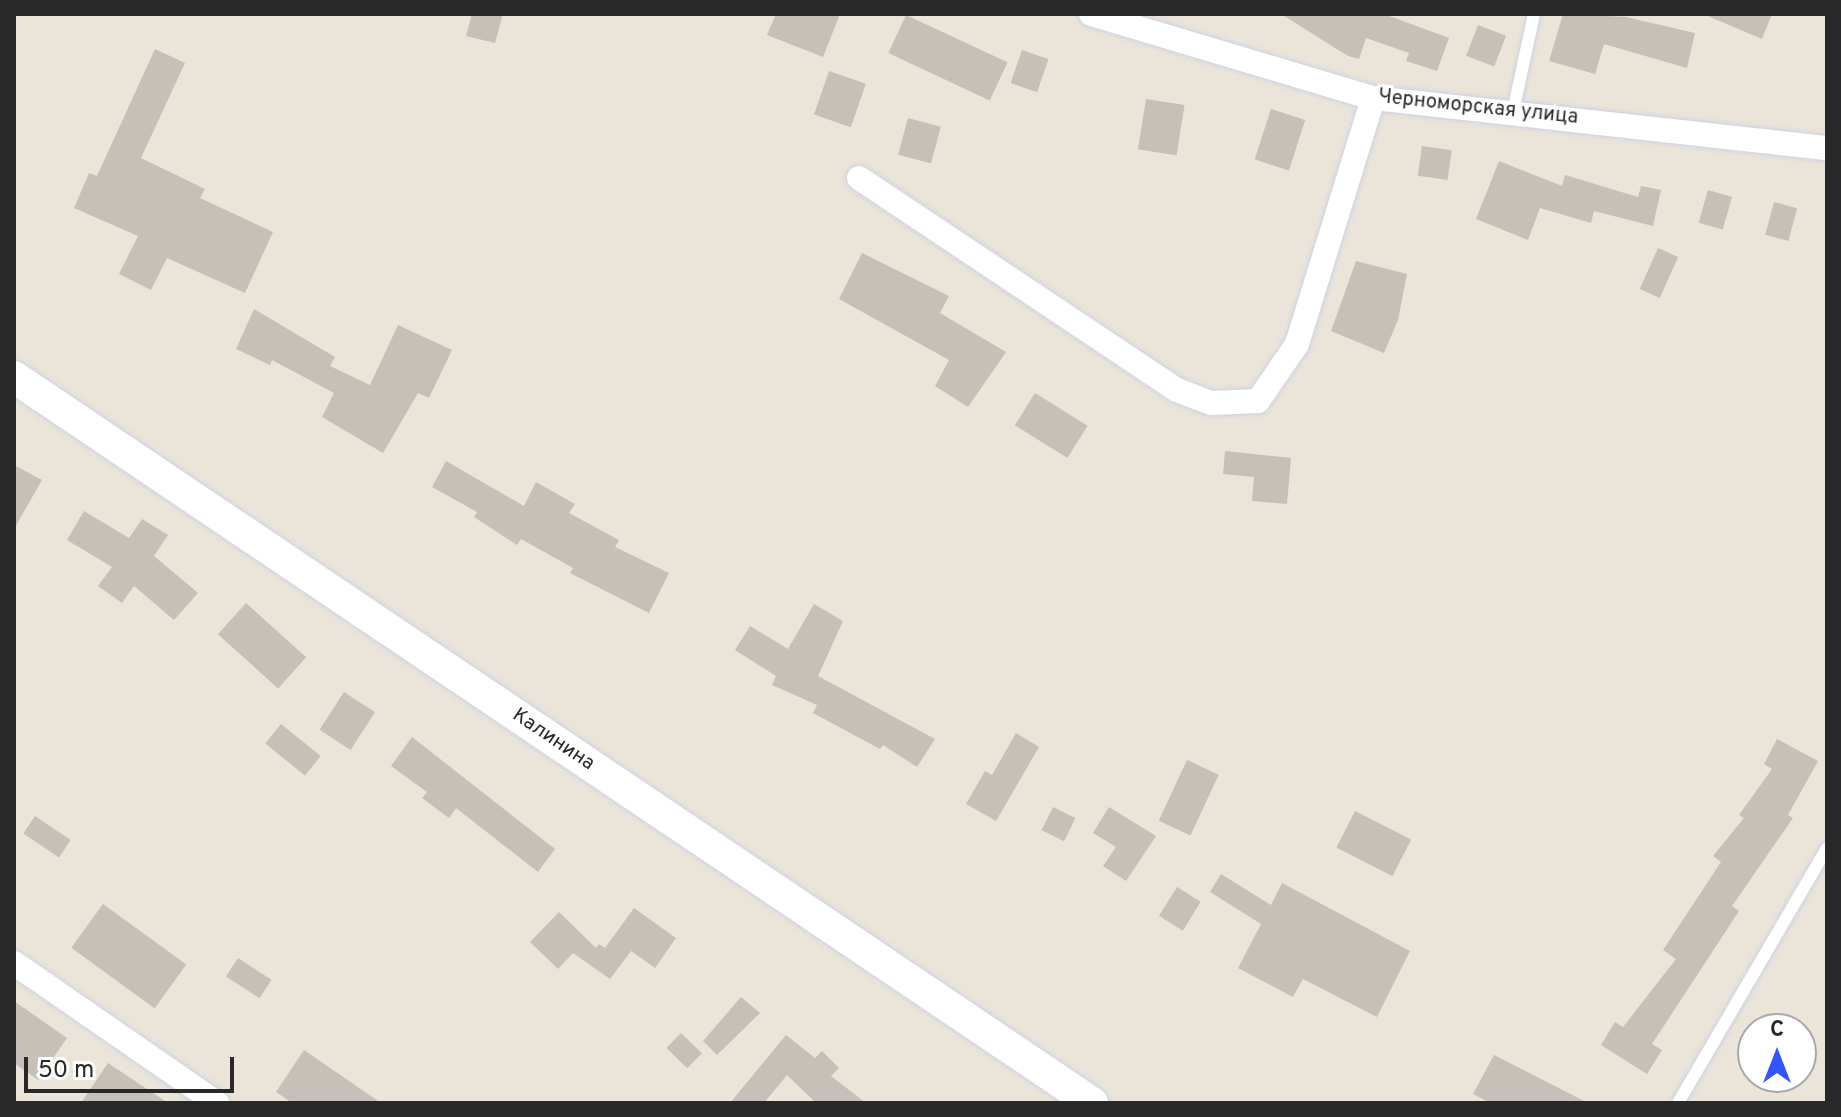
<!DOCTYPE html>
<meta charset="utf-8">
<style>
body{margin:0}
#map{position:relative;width:1841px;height:1117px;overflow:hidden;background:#ebe4d9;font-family:Overpass,sans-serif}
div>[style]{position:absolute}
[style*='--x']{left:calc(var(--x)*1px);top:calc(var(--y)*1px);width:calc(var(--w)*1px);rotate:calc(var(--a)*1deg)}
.building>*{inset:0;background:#c6c0b9;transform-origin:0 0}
.roads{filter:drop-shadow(0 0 2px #ced2e2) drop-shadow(0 0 2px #ced2e2)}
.service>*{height:12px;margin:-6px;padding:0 6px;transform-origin:6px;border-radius:6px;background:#fff}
.minor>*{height:24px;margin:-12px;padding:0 12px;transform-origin:12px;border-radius:12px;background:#fff}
.tertiary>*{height:32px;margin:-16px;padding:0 16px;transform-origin:16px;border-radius:16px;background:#fff}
span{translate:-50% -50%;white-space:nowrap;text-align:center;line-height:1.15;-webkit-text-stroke:6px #fff;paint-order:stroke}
.street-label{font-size:20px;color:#282828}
.frame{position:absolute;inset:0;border:16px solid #282828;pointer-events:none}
.north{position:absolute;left:1737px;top:1013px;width:80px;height:80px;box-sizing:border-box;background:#fff;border:2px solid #a9a9a9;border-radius:50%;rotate:0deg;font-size:22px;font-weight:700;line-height:32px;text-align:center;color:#282828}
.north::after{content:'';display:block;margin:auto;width:28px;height:36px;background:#3255ff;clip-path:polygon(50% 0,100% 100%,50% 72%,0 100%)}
.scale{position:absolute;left:24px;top:1057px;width:210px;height:36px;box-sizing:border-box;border:4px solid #282828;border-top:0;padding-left:10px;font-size:24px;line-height:28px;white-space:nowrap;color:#282828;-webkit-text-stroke:6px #fff;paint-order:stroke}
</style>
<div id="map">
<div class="building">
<i style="clip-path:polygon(472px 14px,503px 14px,495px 43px,466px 36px)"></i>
<i style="clip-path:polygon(776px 14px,840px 14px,823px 57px,767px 35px)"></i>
<i style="clip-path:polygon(1281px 14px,1384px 14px,1449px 38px,1437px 71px,1406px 61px,1409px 53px,1366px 38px,1359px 59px,1348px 56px)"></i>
<i style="clip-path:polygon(1563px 14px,1626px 17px,1695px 33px,1687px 68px,1604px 44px,1595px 74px,1549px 61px)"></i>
<i style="clip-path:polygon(1703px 14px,1772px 14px,1762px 39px)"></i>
<i style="left:906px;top:15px;width:112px;height:42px;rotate:25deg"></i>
<i style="left:1478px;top:25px;width:30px;height:33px;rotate:21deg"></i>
<i style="clip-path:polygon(155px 49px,185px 63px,141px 158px,205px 189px,200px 198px,273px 232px,245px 293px,167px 258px,151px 290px,119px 274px,138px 236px,74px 208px,89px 173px,97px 176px)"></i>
<i style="left:1022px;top:50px;width:28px;height:35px;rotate:19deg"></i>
<i style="left:829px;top:71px;width:39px;height:46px;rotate:19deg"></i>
<i style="left:1146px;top:99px;width:39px;height:51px;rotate:9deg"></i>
<i style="left:1271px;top:109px;width:36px;height:53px;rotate:18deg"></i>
<i style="left:908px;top:118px;width:34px;height:38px;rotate:15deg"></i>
<i style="left:1422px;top:146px;width:30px;height:30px;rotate:8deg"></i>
<i style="clip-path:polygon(1499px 161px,1562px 186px,1565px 175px,1638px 197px,1641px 186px,1661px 190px,1653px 226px,1594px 211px,1591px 223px,1540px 208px,1528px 240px,1476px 219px)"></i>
<i style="left:1708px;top:190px;width:25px;height:34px;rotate:16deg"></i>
<i style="left:1774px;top:202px;width:24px;height:34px;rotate:15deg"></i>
<i style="left:1658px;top:248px;width:22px;height:45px;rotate:24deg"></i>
<i style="clip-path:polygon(862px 253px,949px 296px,940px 313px,1006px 352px,968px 407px,935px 386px,949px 360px,839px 299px)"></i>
<i style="clip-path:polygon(1356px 261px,1407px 274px,1398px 320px,1384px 353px,1331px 331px)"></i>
<i style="clip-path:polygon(254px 309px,335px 357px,330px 366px,370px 385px,398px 325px,452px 350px,429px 398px,418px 393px,383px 453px,322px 417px,334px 393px,272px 360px,270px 365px,236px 349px)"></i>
<i style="left:1035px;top:393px;width:62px;height:38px;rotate:32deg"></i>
<i style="clip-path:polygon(1225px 451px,1291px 458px,1287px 504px,1252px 501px,1254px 477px,1223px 474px)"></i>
<i style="clip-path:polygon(446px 461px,524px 506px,536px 482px,575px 504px,569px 513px,619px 540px,615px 547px,669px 573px,649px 613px,570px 573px,573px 568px,521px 539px,517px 545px,474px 517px,477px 512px,432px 487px)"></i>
<i style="clip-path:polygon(14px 465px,42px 480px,14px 529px)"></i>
<i style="clip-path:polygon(84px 511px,129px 538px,142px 519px,168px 535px,154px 556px,198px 593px,174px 620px,134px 586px,122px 603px,98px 586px,112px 567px,67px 540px)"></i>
<i style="left:246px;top:603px;width:81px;height:42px;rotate:42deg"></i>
<i style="clip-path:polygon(814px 604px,843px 621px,818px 676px,935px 739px,917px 767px,883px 745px,880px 749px,813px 713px,817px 705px,772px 685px,776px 676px,735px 650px,750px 626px,788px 649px)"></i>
<i style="left:344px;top:692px;width:37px;height:45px;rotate:33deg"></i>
<i style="left:281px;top:724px;width:51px;height:25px;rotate:39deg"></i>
<i style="clip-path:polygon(1016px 733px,1039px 747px,996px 821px,966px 804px,985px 771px,992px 775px)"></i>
<i style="clip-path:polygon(412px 737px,555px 849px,538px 872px,456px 808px,449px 818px,422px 798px,427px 792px,391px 766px)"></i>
<i style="clip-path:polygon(1777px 739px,1818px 761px,1788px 815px,1793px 818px,1732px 906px,1739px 911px,1652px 1044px,1662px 1050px,1647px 1074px,1601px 1045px,1615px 1022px,1623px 1027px,1676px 959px,1663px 950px,1721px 862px,1713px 856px,1744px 818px,1739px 815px,1772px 769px,1764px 764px)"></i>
<i style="left:1187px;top:760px;width:35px;height:67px;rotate:25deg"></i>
<i style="left:1053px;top:807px;width:25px;height:26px;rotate:26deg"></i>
<i style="clip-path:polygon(1109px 807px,1156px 836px,1126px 881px,1103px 866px,1116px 847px,1093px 833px)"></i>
<i style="left:1355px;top:811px;width:63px;height:41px;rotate:27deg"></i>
<i style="left:35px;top:816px;width:43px;height:21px;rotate:34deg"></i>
<i style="clip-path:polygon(1221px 874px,1271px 905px,1282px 883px,1410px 951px,1377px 1017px,1303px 979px,1293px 997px,1238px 968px,1261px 924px,1210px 892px)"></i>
<i style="left:1177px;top:887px;width:28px;height:34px;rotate:32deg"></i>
<i style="left:103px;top:904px;width:103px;height:54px;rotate:36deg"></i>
<i style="clip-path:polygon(634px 908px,676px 938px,655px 968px,631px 951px,610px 979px,573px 953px,558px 969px,530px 942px,559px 912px,596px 948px,599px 944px,605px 948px)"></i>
<i style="left:238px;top:958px;width:40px;height:22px;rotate:33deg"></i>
<i style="clip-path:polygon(741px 997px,760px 1013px,717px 1055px,703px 1041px)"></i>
<i style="clip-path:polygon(14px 1001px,67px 1038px,38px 1080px,14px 1063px)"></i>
<i style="left:681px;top:1033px;width:29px;height:21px;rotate:44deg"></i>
<i style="clip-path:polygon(786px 1035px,815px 1058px,822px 1051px,839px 1068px,831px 1076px,866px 1103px,816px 1103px,787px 1075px,764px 1103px,730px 1103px)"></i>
<i style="clip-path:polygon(304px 1050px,381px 1103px,292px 1103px,276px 1092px)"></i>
<i style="clip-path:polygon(1494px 1055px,1588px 1103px,1490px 1103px,1473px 1094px)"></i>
<i style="clip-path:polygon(108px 1063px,168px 1103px,81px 1103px)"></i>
</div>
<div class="roads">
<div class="service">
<i style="--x:1513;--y:112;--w:100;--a:-77.9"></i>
<i style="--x:1678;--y:1103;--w:295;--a:-59.7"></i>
</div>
<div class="minor">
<i style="--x:1091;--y:14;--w:294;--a:16.6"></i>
<i style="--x:1373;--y:98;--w:457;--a:6.3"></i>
<i style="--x:859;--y:178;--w:382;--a:33.7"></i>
<i style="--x:1177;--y:390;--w:36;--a:21"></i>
<i style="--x:1211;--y:403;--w:47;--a:-2.4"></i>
<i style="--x:1258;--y:401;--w:69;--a:-55.6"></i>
<i style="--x:1297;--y:344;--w:257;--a:-72.8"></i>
<i style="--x:14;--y:963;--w:247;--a:34.6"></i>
</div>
<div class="tertiary">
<i style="--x:14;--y:377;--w:1300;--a:33.96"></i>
</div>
</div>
<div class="street-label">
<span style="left:1478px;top:108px;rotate:6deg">Черноморская улица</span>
<span style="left:553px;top:740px;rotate:34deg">Калинина</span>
</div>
<div class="frame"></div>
<div class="north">С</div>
<div class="scale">50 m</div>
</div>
